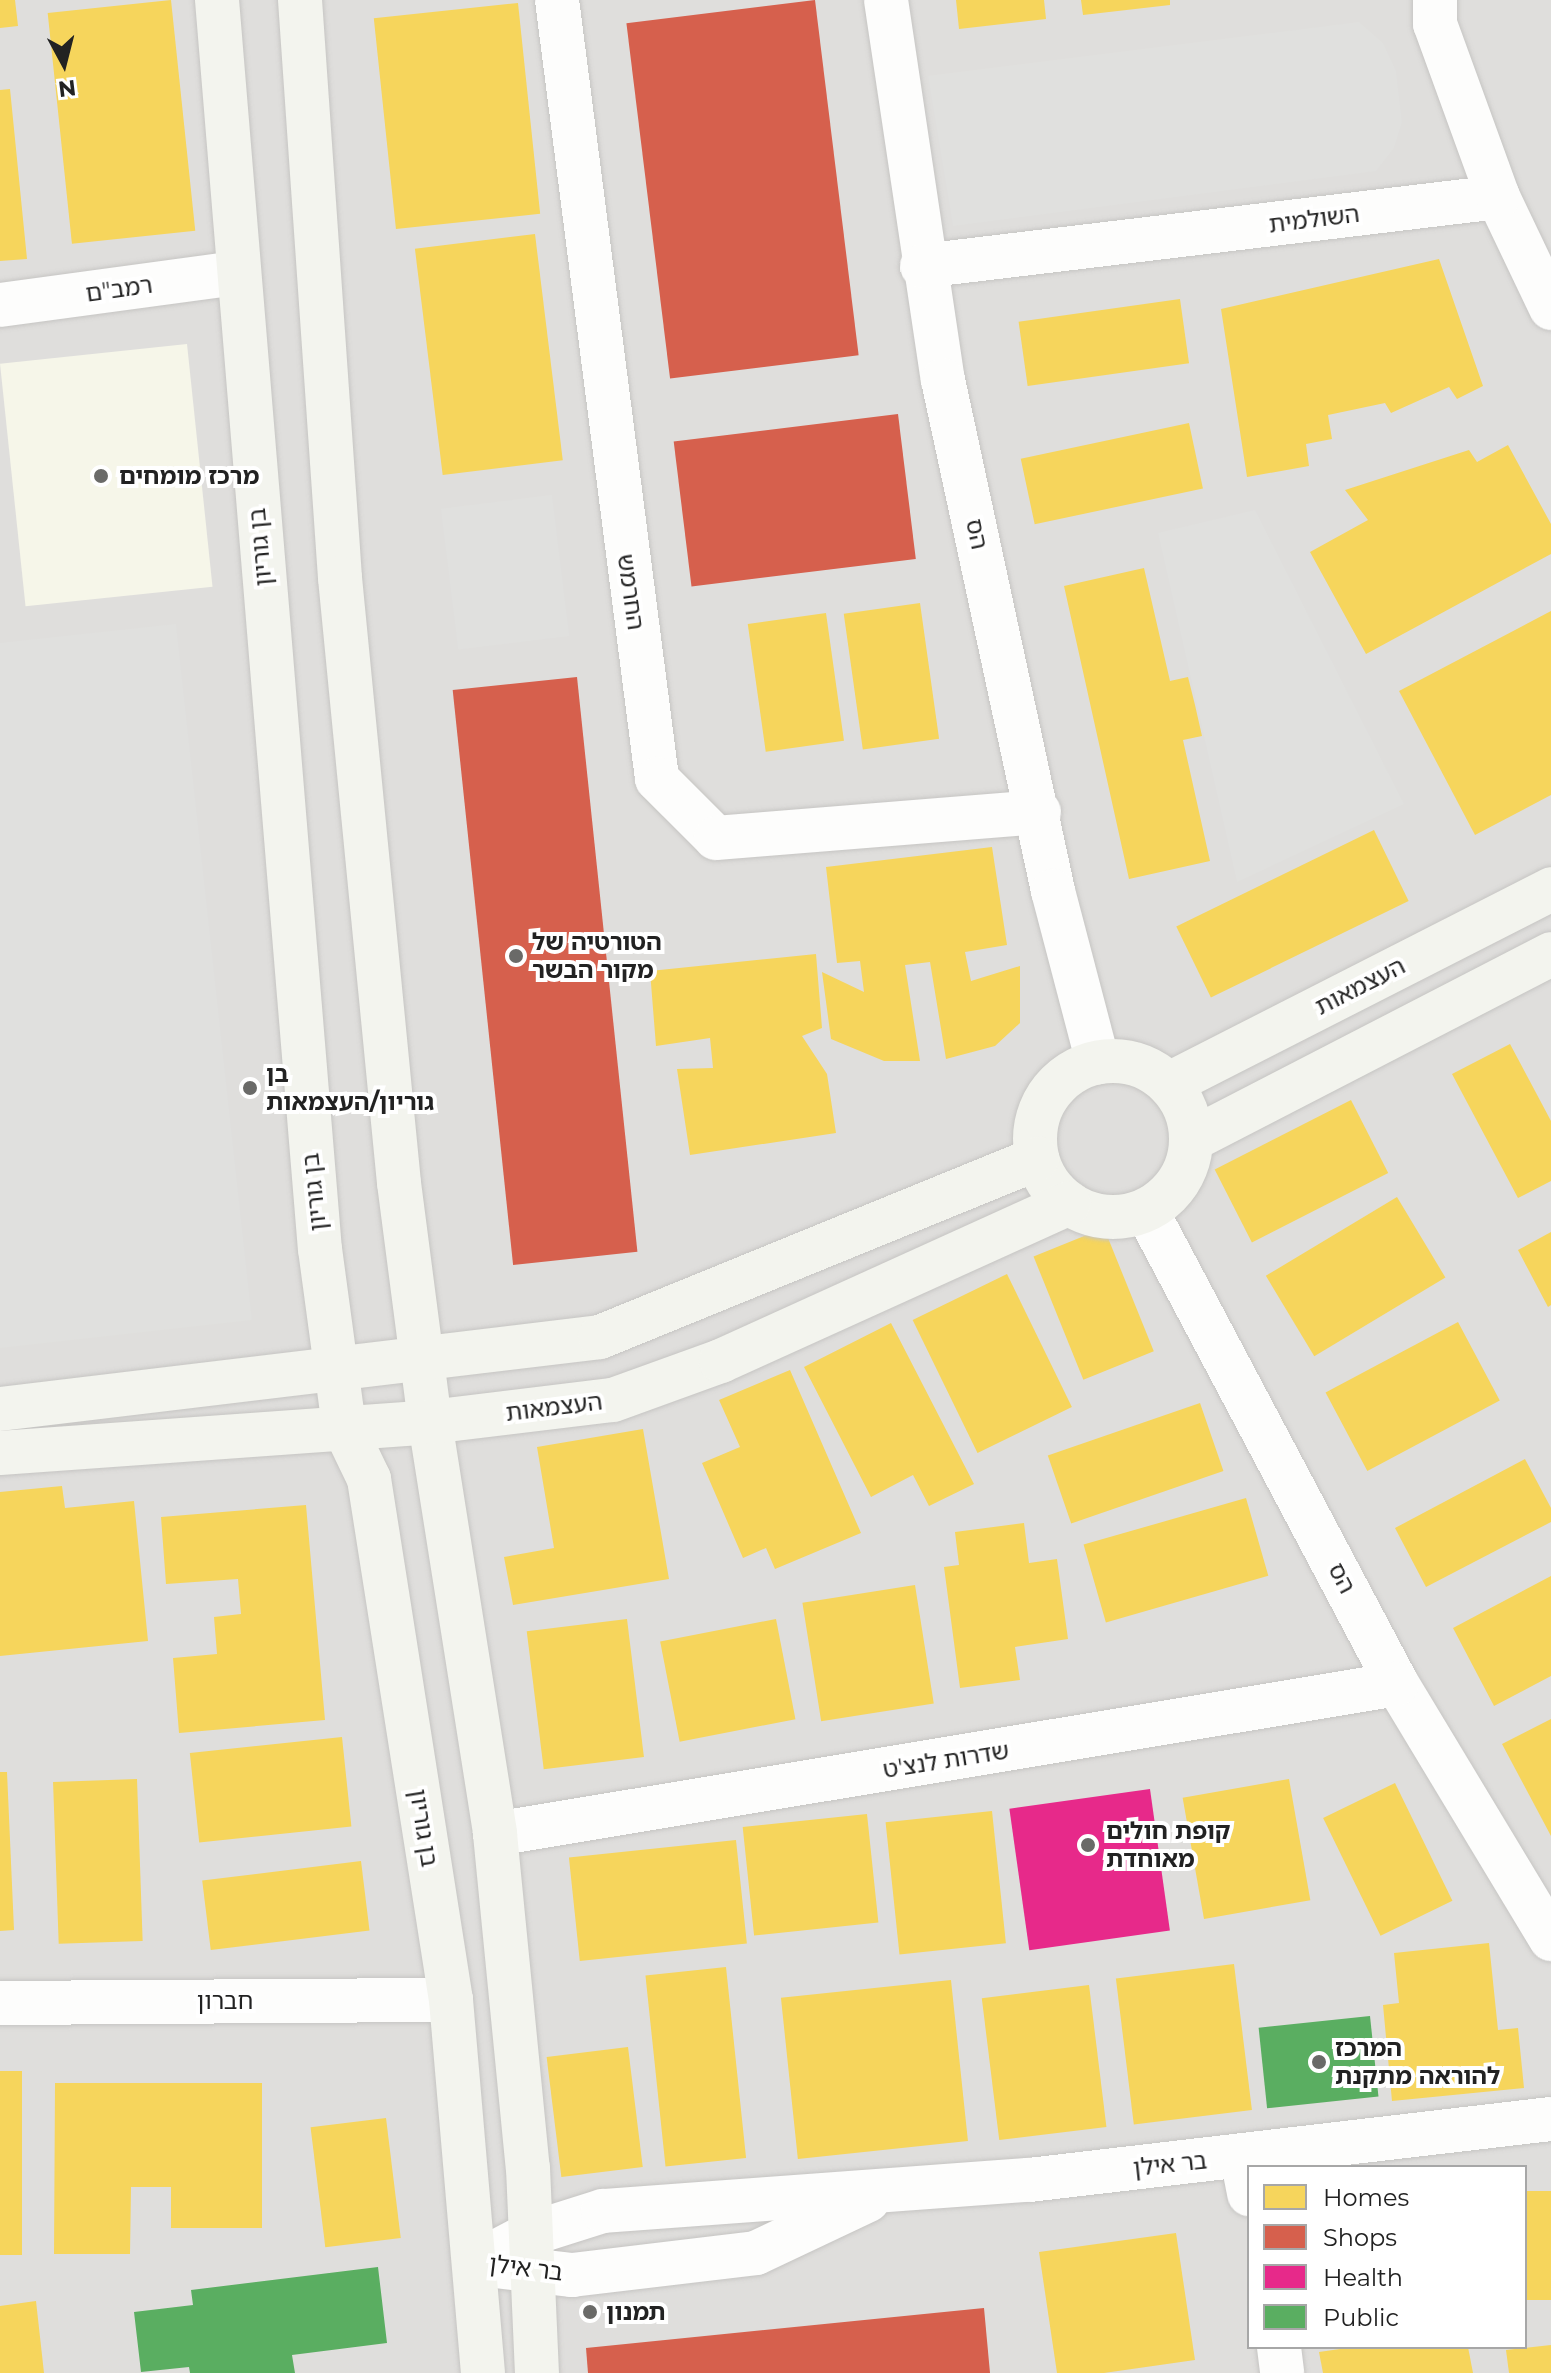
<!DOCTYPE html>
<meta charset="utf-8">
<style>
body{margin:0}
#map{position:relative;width:1551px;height:2373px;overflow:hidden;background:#f0efeb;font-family:Montserrat,"Noto Sans Hebrew",sans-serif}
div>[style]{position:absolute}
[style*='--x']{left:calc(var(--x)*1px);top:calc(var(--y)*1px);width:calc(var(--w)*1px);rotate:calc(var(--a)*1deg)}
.residential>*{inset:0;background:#dfdedc}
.education>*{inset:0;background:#f6f6e9;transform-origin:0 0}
.parking>*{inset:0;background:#e0e0de;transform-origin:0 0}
.homes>*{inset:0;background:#f6d55c;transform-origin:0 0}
.shops>*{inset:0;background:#d6604d;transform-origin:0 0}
.health>*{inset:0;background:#e7298a;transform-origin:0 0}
.public>*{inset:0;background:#5aae61;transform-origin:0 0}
.roads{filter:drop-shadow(0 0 2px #c6c5c3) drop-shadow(0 0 2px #c6c5c3)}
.street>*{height:44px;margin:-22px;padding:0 22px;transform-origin:22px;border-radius:22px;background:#fdfdfc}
.secondary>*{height:44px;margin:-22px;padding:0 22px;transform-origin:22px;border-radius:22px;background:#f3f4ee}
.secondary>.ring{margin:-22px;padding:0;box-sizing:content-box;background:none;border:44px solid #f3f4ee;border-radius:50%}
.dots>*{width:22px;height:22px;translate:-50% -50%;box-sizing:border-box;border:4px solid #fff;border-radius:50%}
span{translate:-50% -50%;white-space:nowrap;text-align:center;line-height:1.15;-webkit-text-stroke:8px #fff;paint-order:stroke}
.street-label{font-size:24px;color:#222}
.poi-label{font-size:24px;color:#222;font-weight:700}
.left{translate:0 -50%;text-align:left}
.legend{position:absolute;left:1247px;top:2165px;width:280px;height:184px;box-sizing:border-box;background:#fff;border:2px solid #a7a7a7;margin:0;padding:10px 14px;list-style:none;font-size:24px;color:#222}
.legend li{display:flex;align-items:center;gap:16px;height:40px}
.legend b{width:40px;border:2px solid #a7a7a7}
.north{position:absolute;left:24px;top:24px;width:80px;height:80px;-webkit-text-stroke:6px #fff;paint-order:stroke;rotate:173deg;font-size:22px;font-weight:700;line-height:32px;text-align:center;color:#222}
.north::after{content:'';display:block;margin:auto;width:28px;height:36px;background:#222;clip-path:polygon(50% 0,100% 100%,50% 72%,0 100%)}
</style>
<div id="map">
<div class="residential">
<i style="clip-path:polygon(evenodd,0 0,1551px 0,1551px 2373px,0 2373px,0 0,1249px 2167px,1525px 2167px,1525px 2347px,1249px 2347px,1249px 2167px)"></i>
</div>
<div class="education">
<i style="left:187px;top:344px;width:244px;height:188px;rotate:84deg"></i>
</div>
<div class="parking">
<i style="clip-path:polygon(1359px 22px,1383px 43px,1396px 71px,1402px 122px,1394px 148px,1376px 171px,953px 226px,928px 76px)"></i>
<i style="left:552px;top:495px;width:142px;height:112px;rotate:83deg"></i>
<i style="clip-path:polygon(1255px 510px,1404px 804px,1237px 882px,1158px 533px)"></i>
<i style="clip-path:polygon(176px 624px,252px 1320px,0 1348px,0 643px)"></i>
</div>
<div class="homes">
<i style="clip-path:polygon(0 0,15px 0,18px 26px,0 28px)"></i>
<i style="left:171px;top:0;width:232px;height:124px;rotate:84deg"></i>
<i style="clip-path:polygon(956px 0,1044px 0,1046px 19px,959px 29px)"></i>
<i style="clip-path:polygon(1081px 0,1170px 0,1170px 5px,1083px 15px)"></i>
<i style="left:518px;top:3px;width:212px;height:145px;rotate:84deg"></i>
<i style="clip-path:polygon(10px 89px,27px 259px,0 261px,0 90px)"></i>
<i style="left:535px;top:234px;width:228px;height:121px;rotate:83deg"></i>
<i style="clip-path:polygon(1439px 259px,1483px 386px,1457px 399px,1449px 387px,1391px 413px,1385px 403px,1328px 415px,1332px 439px,1306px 444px,1309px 466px,1247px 477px,1221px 309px)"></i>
<i style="left:1180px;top:299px;width:65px;height:163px;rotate:82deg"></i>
<i style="left:1189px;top:423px;width:67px;height:172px;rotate:78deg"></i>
<i style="clip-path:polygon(1508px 445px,1551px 524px,1551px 554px,1366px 654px,1310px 552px,1368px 520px,1345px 490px,1469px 450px,1477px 462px)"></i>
<i style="clip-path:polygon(1144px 568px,1170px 681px,1188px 677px,1195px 705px,1202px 736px,1183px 740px,1210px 861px,1129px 879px,1064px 586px)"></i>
<i style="left:920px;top:603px;width:137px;height:77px;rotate:82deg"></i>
<i style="clip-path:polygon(1551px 611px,1551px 795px,1475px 835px,1399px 691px)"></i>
<i style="left:826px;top:613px;width:129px;height:79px;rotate:82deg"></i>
<i style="left:1374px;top:830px;width:79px;height:220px;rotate:64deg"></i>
<i style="clip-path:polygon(992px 847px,1007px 945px,965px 952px,971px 981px,1020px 966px,1020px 1023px,995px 1046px,946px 1059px,930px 962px,905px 965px,920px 1061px,884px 1061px,831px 1039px,822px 972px,864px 992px,860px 961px,837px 963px,826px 867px)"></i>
<i style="clip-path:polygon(816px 954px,822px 1028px,802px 1036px,827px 1074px,836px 1133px,690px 1155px,677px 1069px,713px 1068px,710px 1038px,656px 1046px,650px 971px)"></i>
<i style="clip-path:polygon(1510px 1044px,1551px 1121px,1551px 1181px,1518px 1198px,1452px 1074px)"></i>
<i style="left:1351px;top:1100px;width:82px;height:153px;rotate:63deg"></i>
<i style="left:1397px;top:1197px;width:94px;height:153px;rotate:59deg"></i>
<i style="left:1104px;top:1228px;width:133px;height:76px;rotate:68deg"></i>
<i style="clip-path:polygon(1551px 1232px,1551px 1305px,1548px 1307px,1518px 1250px)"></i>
<i style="left:1007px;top:1274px;width:148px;height:105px;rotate:64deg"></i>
<i style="left:1458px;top:1322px;width:89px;height:150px;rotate:62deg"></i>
<i style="clip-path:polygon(891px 1323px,974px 1484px,929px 1506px,913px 1475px,871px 1497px,804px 1367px)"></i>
<i style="clip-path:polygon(790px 1370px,861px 1533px,775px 1569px,766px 1548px,743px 1558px,702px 1463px,740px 1447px,719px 1400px)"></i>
<i style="left:1200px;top:1403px;width:72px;height:161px;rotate:71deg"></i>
<i style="clip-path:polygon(643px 1429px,669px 1579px,513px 1605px,504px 1557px,554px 1548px,537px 1447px)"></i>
<i style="clip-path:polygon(1525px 1459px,1551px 1508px,1551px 1522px,1426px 1587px,1395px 1528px)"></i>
<i style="clip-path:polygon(62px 1486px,65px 1508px,134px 1501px,148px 1641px,0 1656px,0 1492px)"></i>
<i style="left:1246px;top:1498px;width:81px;height:169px;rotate:74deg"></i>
<i style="clip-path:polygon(306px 1505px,325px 1720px,179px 1733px,173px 1658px,217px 1654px,214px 1617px,241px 1614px,238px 1579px,166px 1584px,161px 1517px)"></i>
<i style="clip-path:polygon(1024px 1523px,1029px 1563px,1057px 1559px,1068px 1639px,1015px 1647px,1020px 1680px,960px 1688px,944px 1567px,959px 1565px,955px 1532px)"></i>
<i style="clip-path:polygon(1551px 1576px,1551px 1676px,1494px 1706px,1453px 1628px)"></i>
<i style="left:915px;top:1585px;width:120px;height:114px;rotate:81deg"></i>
<i style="left:627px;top:1619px;width:139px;height:101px;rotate:83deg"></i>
<i style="left:776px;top:1619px;width:102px;height:118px;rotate:79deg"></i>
<i style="clip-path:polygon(1551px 1719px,1551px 1836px,1502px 1744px)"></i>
<i style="left:342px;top:1737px;width:90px;height:153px;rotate:84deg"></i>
<i style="clip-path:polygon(0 1772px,7px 1772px,14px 1930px,0 1931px)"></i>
<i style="left:137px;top:1779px;width:162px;height:84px;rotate:88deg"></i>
<i style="left:1289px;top:1779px;width:123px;height:108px;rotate:80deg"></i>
<i style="left:1395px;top:1783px;width:131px;height:80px;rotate:64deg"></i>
<i style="left:992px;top:1811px;width:133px;height:107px;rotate:84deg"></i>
<i style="left:867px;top:1814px;width:109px;height:125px;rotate:84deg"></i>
<i style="left:736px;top:1840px;width:104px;height:168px;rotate:84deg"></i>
<i style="left:361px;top:1861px;width:70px;height:160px;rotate:83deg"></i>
<i style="clip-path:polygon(1489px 1943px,1498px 2030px,1518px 2028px,1524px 2088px,1392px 2101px,1383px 2005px,1399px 2003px,1394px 1953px)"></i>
<i style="left:1234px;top:1964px;width:147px;height:119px;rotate:83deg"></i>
<i style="left:726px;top:1967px;width:192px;height:81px;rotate:84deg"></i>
<i style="left:951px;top:1980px;width:162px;height:171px;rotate:84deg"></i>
<i style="left:1089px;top:1985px;width:143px;height:108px;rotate:83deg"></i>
<i style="left:628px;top:2047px;width:121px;height:82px;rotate:83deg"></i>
<i style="left:0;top:2071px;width:22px;height:184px"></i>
<i style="clip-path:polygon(55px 2083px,262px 2083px,262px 2228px,171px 2228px,171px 2187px,131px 2187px,130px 2254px,54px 2254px)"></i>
<i style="left:386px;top:2118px;width:121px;height:76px;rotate:83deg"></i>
<i style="left:1551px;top:2191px;width:109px;height:26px;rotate:90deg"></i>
<i style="clip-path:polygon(1176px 2233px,1195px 2360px,1104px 2373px,1057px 2373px,1039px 2252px)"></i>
<i style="clip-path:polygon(36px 2301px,44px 2373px,0 2373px,0 2306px)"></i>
<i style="clip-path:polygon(857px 2336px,862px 2373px,797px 2373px,794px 2344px)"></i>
<i style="clip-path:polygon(1551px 2345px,1551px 2373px,1509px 2373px,1506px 2350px)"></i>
<i style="clip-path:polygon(1354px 2347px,1468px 2347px,1473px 2373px,1323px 2373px,1319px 2352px)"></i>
</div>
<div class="shops">
<i style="left:815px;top:0;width:358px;height:190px;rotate:83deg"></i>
<i style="left:898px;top:414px;width:146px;height:226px;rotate:83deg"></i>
<i style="left:577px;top:677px;width:578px;height:125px;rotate:84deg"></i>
<i style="clip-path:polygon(984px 2308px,990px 2373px,588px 2373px,586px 2348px)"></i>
</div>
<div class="health">
<i style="left:1150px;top:1789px;width:143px;height:142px;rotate:82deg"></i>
</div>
<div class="public">
<i style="left:1370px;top:2016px;width:81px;height:112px;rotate:84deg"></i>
<i style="clip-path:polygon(378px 2267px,387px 2343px,292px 2355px,295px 2373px,190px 2373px,189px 2367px,141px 2372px,134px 2312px,193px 2305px,191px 2290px)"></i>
</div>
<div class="roads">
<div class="street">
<i style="--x:557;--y:0;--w:785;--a:82.68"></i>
<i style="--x:657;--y:779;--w:83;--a:45"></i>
<i style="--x:716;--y:838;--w:324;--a:-4.6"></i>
<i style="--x:886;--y:0;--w:384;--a:81.5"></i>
<i style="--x:943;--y:380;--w:523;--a:77.85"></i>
<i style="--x:1053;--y:891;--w:177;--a:75.3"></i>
<i style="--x:1498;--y:197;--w:123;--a:64.5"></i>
<i style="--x:922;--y:266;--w:580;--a:-6.83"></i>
<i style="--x:1498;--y:197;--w:184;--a:-110"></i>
<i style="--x:1435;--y:24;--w:24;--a:-90"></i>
<i style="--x:0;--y:305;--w:240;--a:-7.7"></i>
<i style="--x:1146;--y:1210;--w:536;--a:62.1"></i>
<i style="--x:1397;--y:1684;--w:298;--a:58.9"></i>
<i style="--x:495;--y:1834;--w:914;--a:-9.44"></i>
<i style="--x:0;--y:2003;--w:451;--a:-0.4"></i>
<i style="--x:1242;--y:2157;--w:38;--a:79"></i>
<i style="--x:477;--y:2262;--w:60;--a:-27.8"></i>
<i style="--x:530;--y:2234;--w:77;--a:-17.5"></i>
<i style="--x:603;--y:2211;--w:427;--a:-4.2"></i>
<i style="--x:1029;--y:2180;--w:526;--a:-6.67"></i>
<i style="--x:495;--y:2266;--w:78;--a:6.7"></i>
<i style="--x:572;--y:2275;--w:185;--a:-6.8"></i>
<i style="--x:756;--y:2253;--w:124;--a:-25.3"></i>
<i style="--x:1279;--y:2347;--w:26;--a:83"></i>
</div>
<div class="secondary">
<i style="--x:217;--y:0;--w:1253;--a:85.29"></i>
<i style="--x:320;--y:1249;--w:180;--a:82.3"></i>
<i style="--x:344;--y:1427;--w:58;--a:64.3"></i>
<i style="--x:369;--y:1479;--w:527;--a:81.06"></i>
<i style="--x:451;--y:2000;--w:374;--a:85.1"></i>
<i style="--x:300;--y:0;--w:579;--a:86.04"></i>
<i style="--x:340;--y:578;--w:608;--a:84.43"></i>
<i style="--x:399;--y:1183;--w:241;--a:82.6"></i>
<i style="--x:430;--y:1422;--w:417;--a:81"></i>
<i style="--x:495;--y:1834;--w:336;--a:84.4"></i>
<i style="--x:528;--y:2168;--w:205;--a:87.5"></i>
<i class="ring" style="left:1035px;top:1061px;width:112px;height:112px"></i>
<i style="--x:1169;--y:1084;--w:429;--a:-27"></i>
<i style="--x:1191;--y:1140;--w:405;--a:-27.3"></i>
<i style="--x:0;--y:1409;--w:604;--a:-6.84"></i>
<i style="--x:600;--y:1337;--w:472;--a:-22.2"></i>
<i style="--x:0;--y:1453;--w:431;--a:-4.1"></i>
<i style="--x:430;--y:1422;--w:184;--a:-6.9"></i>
<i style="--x:613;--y:1400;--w:115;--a:-19.9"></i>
<i style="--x:721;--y:1361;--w:382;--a:-24.4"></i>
</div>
</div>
<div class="dots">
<i style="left:101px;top:476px;background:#6a6a68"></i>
<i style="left:516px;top:956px;background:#6a6a68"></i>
<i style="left:250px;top:1088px;background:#6a6a68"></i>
<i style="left:1088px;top:1845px;background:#6a6a68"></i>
<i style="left:1319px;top:2062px;background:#6a6a68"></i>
<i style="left:590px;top:2312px;background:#6a6a68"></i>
</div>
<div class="street-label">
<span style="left:1314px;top:219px;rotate:-7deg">השולמית</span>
<span style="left:119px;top:289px;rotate:-8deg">רמב"ם</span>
<span style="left:977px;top:534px;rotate:78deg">הס</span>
<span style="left:260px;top:547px;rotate:-95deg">בן גוריון</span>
<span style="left:631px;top:592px;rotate:82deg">החרמש</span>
<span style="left:1360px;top:986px;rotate:-27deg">העצמאות</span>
<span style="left:314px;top:1192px;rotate:-96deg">בן גוריון</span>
<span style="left:554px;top:1407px;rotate:-7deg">העצמאות</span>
<span style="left:1342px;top:1578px;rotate:62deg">הס</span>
<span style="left:946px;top:1760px;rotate:-9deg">שדרות לנצ'ט</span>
<span style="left:424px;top:1828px;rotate:81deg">בן גוריון</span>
<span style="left:225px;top:2001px">חברון</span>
<span style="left:1170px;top:2164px;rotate:-6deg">בר אילן</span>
<span style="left:526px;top:2268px;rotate:7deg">בר אילן</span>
</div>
<div class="poi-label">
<span class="left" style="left:119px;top:476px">מרכז מומחים</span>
<span class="left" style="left:532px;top:956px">הטורטיה של<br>מקור הבשר</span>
<span class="left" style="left:266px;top:1088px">בן<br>גוריון/העצמאות</span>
<span class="left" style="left:1106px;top:1845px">קופת חולים<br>מאוחדת</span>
<span class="left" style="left:1335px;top:2062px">המרכז<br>להוראה מתקנת</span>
<span class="left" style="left:606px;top:2312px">תמנון</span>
</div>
<ul class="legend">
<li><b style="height:22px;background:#f6d55c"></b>Homes</li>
<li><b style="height:22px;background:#d6604d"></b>Shops</li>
<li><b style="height:22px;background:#e7298a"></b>Health</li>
<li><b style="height:22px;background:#5aae61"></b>Public</li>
</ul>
<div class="north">N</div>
</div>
